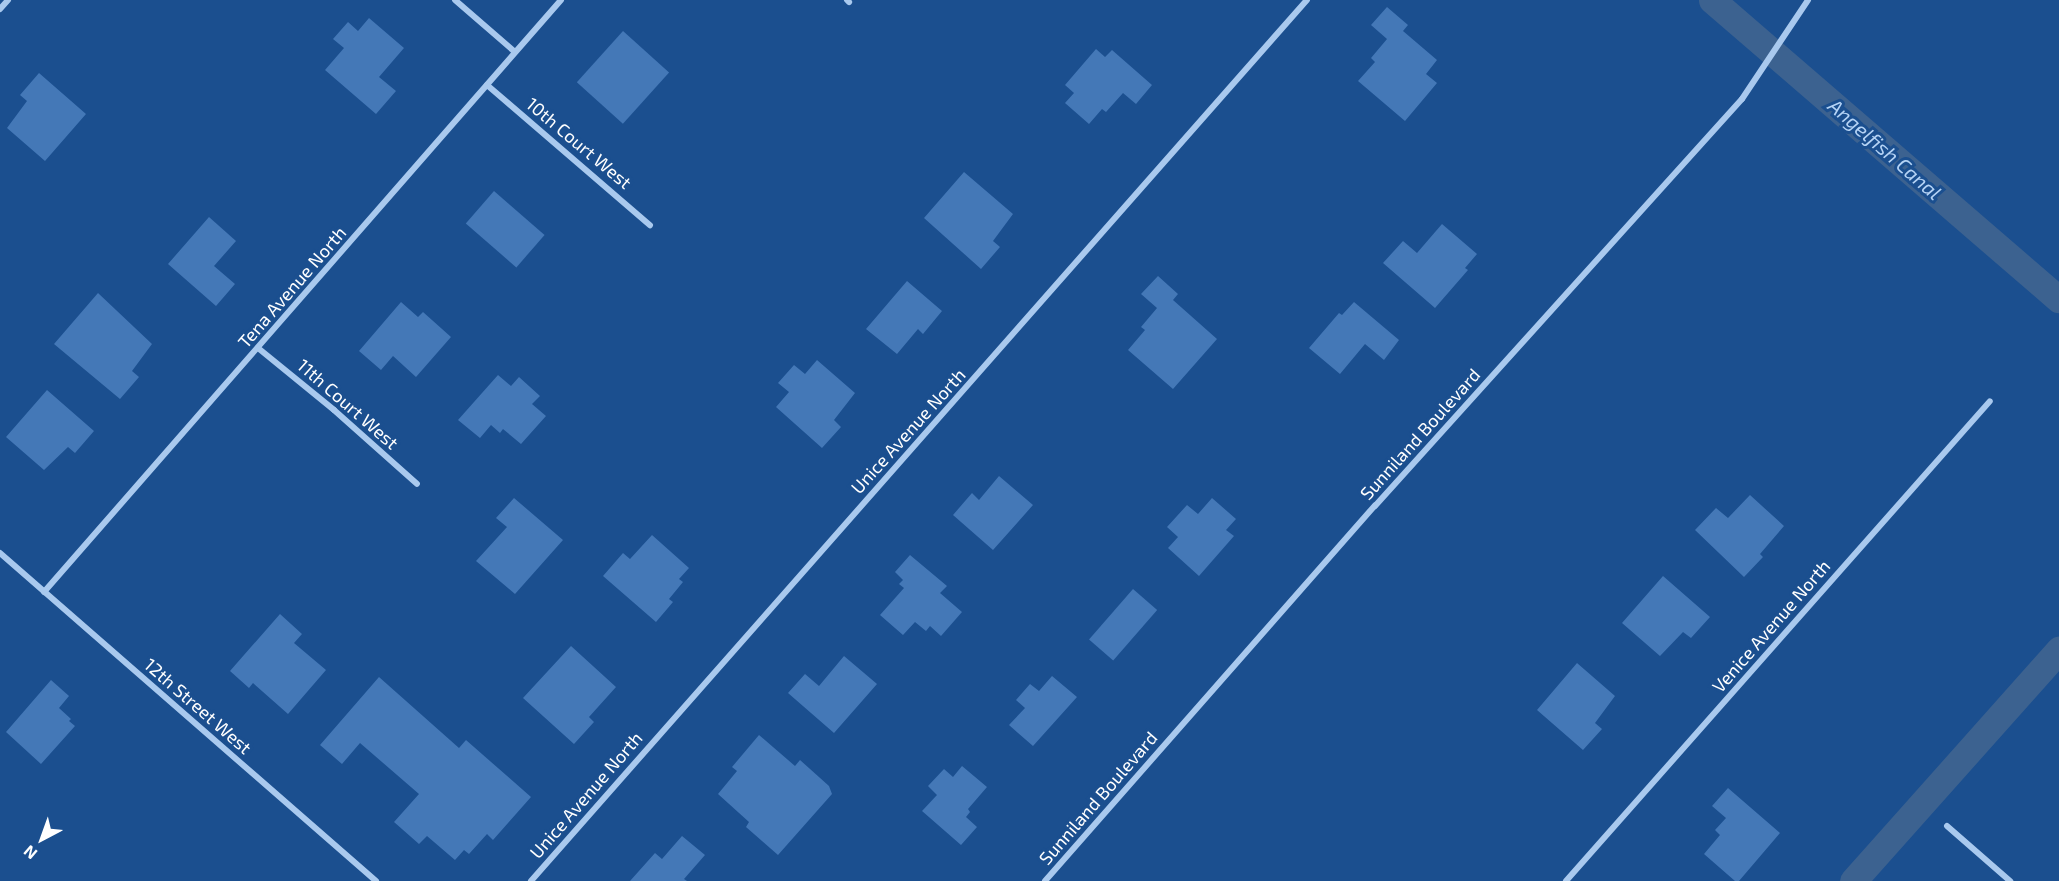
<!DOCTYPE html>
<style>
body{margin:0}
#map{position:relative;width:2059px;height:881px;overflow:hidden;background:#1b4f8f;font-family:"Exo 2",sans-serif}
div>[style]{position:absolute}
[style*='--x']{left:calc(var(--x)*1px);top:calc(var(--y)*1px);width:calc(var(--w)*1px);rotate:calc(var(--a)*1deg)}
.canal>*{height:27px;margin:-13.5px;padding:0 13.5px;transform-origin:13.5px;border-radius:13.5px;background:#3c6290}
.building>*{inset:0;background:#4478b7;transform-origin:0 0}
.minor>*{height:6px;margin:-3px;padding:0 3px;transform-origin:3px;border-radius:3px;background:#a9c9ee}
span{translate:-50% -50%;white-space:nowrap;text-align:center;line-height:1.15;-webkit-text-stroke:6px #1b4f8f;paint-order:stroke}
.street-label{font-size:18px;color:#fff}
.water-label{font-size:20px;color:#b5d3f5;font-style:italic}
.north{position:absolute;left:12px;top:809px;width:60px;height:60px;-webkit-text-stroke:4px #1b4f8f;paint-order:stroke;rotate:221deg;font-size:16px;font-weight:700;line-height:24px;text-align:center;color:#fff}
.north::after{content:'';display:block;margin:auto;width:21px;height:27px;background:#fff;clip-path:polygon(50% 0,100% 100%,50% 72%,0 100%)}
</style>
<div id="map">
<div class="canal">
<i style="--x:1712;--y:0;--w:458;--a:40.8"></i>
<i style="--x:1853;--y:881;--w:310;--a:-48.3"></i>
</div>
<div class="building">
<i style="clip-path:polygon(1387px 7px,1408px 25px,1403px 31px,1437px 60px,1426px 74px,1437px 83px,1405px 121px,1358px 81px,1375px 62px,1371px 58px,1387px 39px,1371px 25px)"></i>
<i style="clip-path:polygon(369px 18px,404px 48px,379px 77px,396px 91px,376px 114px,325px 70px,344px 48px,333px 39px,348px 22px,358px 31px)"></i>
<i style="left:623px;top:31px;width:62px;height:69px;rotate:42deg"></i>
<i style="clip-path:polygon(1096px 49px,1105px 57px,1112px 50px,1152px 85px,1136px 104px,1123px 93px,1106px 112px,1102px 109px,1089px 124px,1065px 103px,1074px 93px,1065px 85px)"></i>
<i style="clip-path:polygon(39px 73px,86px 114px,45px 161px,7px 128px,27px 101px,20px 95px)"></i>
<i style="clip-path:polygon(964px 172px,1013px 214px,993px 241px,1000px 247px,981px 269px,924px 218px)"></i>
<i style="left:494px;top:191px;width:67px;height:43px;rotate:41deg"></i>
<i style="clip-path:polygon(209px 217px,236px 241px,214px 266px,235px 284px,216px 306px,168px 264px)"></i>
<i style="clip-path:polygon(1442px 224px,1477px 254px,1465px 268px,1468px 270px,1435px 308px,1383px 263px,1403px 241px,1417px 253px)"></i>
<i style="clip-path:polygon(1158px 276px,1178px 294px,1173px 300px,1217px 339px,1173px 389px,1128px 350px,1145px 330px,1141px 327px,1157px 308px,1141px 294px)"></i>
<i style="clip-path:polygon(907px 281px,942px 311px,923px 334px,918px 329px,897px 354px,866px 329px)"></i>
<i style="clip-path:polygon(98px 293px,152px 344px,132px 371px,139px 377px,120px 399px,54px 344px)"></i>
<i style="clip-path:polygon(401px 302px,418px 317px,423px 312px,451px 337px,416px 377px,393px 356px,381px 370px,359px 351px)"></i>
<i style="clip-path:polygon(1354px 302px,1399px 340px,1384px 360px,1365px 344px,1340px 374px,1309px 348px,1339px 313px,1342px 315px)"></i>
<i style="clip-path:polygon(817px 360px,855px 393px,834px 420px,841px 427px,822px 448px,776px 407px,789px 392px,778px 383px,794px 365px,805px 374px)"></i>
<i style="clip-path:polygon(498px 375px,511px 386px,519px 377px,540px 396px,532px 404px,546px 416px,521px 444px,503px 429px,500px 433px,491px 425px,480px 438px,458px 420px)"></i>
<i style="clip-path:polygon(47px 390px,94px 431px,75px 453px,68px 447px,44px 470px,6px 437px)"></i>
<i style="clip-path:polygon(999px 476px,1033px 505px,993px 550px,953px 515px,972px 493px,979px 500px)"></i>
<i style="clip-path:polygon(1750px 495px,1784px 526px,1760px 554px,1763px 557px,1744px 577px,1695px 530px,1716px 508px,1728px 518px)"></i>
<i style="clip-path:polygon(514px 498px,563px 540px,515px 594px,476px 561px,507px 527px,496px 518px)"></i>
<i style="clip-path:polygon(1212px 498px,1236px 519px,1226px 530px,1234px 536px,1199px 576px,1168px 548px,1178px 537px,1167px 527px,1187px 505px,1198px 514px)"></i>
<i style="clip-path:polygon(652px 535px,689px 568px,679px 579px,683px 582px,669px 599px,673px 602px,656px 622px,603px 576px,623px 553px,630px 559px)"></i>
<i style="clip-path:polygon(910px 555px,947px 586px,940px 593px,962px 612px,941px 636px,930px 626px,926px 631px,915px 622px,903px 635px,880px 615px,904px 588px,899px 584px,903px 580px,895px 572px)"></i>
<i style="clip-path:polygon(1663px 576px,1710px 617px,1691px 638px,1683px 632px,1660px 656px,1622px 623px)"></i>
<i style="left:1133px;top:589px;width:32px;height:67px;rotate:41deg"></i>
<i style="clip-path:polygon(280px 614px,302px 634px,294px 643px,326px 670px,288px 714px,253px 683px,249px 688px,230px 671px)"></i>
<i style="clip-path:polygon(571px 646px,616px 687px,589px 717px,594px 722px,574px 744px,523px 698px)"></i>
<i style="clip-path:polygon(844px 656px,877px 684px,834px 733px,788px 693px,805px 674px,819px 686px)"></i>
<i style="clip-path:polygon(1577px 663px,1615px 696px,1595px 723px,1602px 729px,1583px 750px,1537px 710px)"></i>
<i style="clip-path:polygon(1052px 676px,1077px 697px,1033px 746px,1009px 725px,1025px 708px,1016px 700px,1030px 684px,1039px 691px)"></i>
<i style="clip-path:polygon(379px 677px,459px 748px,466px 740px,531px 797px,493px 840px,487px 834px,469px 854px,464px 850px,455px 860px,427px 836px,419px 844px,394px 822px,419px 794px,360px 743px,342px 764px,320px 745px)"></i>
<i style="clip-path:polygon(51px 680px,69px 696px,59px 708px,71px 719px,69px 721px,75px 726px,41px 764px,6px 732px)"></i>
<i style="clip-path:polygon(759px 735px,795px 766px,800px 760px,829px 786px,832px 794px,778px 855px,746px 827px,749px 822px,718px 794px,737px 771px,732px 767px)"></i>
<i style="clip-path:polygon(962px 766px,987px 787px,968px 809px,970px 812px,966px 817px,977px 827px,961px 845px,922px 811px,937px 795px,928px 786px,944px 769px,953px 777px)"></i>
<i style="clip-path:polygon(1728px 788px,1780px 833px,1739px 881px,1735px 881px,1704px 854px,1720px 835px,1715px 830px,1726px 818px,1712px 806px)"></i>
<i style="clip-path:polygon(682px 836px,705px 855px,684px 879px,687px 881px,630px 881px,655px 853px,662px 859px)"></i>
</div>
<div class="minor">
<i style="--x:455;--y:0;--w:79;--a:40.9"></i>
<i style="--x:847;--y:0;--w:3;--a:45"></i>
<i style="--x:0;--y:9;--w:12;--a:-48"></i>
<i style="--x:487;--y:85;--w:215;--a:40.7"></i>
<i style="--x:258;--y:348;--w:98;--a:39.2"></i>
<i style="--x:334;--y:410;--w:111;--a:41.7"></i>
<i style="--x:0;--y:553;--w:499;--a:41.1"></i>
<i style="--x:44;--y:592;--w:786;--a:-48.87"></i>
<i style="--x:1947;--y:826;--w:84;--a:41.1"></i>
<i style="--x:531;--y:881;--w:1174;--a:-48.63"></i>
<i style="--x:1045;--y:881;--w:500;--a:-48.7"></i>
<i style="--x:1375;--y:506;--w:548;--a:-47.96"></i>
<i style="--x:1742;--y:99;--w:119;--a:-56.3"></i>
<i style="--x:1566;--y:881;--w:640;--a:-48.54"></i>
</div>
<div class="street-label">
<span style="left:579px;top:143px;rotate:40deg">10th Court West</span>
<span style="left:292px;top:287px;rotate:-49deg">Tena Avenue North</span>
<span style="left:348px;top:404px;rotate:41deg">11th Court West</span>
<span style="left:908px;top:431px;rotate:-48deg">Unice Avenue North</span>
<span style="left:1420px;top:434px;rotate:-48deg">Sunniland Boulevard</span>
<span style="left:1771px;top:626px;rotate:-49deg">Venice Avenue North</span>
<span style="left:198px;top:706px;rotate:41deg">12th Street West</span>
<span style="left:586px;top:795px;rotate:-49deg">Unice Avenue North</span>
<span style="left:1098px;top:798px;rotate:-49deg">Sunniland Boulevard</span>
</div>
<div class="water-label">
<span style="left:1885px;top:149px;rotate:41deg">Angelfish Canal</span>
</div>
<div class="north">N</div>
</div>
